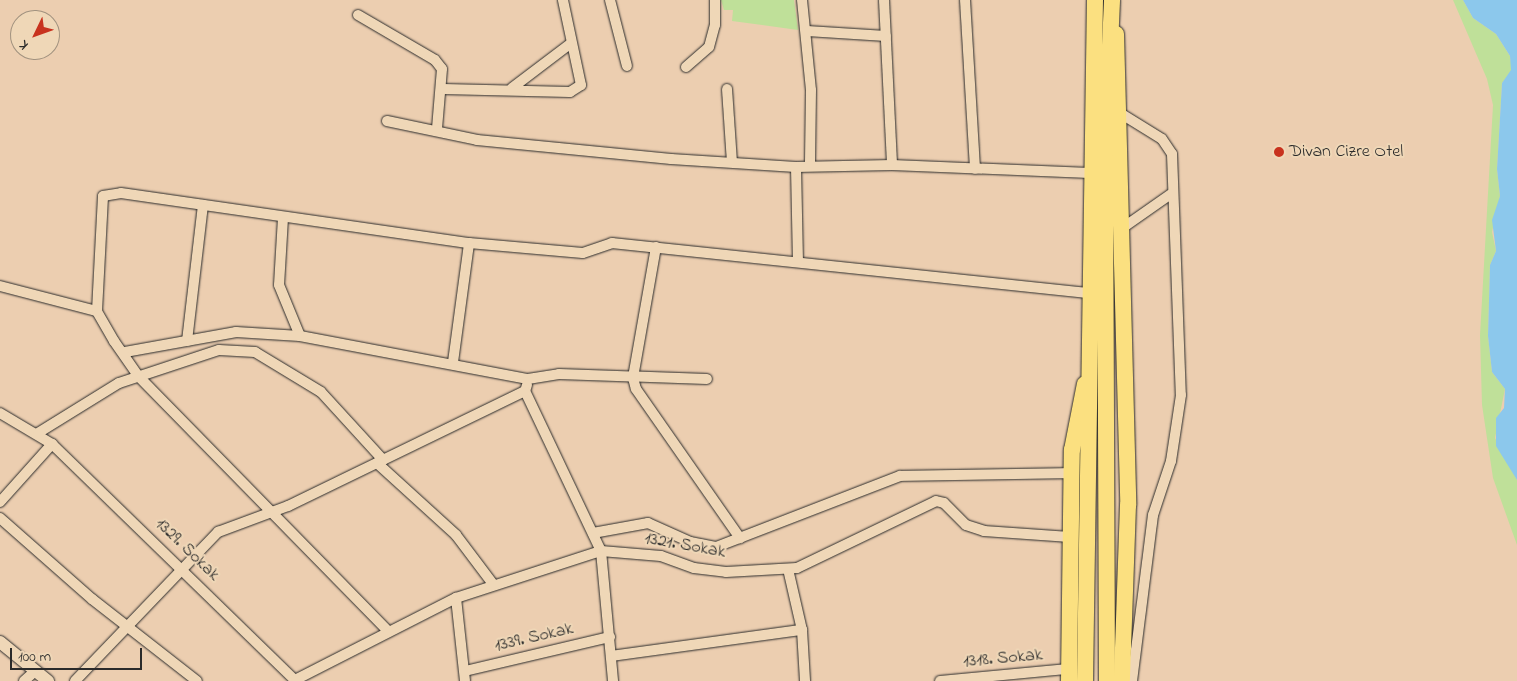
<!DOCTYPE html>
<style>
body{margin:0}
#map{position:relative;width:1517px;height:681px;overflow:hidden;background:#ecceb0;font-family:"Indie Flower",sans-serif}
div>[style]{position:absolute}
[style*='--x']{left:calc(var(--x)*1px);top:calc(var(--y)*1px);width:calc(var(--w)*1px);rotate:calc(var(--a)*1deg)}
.green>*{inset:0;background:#bfe099}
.water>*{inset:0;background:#8cc8ec}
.roads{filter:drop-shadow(0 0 1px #2b2b2b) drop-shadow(0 0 1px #2b2b2b)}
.minor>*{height:10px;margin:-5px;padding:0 5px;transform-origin:5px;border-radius:5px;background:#efd7b7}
.tertiary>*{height:12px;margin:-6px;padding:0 6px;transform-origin:6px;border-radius:6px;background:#efd7b7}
.primary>*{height:16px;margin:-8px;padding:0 8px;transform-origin:8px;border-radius:8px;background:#fbe080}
.trunk>*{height:16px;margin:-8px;padding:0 8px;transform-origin:8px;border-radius:8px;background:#fbe080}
.dots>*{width:14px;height:14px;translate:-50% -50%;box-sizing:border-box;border:2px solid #efd7b7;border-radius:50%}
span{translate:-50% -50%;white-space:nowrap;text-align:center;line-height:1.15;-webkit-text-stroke:4px #efd7b7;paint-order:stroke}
.poi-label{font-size:18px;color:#2b2b2b}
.left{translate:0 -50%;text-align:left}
.street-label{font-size:18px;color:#2b2b2b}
.north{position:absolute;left:10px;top:10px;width:50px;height:50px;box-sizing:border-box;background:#efd7b7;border:1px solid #a1927f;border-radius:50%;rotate:228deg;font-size:14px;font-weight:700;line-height:20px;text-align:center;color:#2b2b2b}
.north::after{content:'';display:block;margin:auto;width:18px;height:22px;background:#c8321e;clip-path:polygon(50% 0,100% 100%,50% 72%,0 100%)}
.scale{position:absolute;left:10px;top:648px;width:132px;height:22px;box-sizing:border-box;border:2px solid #2b2b2b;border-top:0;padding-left:6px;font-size:15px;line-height:18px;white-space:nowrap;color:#2b2b2b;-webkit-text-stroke:4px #efd7b7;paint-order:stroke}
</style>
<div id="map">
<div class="green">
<i style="clip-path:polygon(721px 0,794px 0,798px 30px,732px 21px,733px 10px,724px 10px)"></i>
<i style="clip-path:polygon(1453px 0,1463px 0,1473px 18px,1496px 34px,1510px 56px,1512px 70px,1502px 83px,1497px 169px,1500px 196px,1492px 232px,1496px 251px,1490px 265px,1488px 336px,1492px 372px,1505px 389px,1495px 438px,1517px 480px,1517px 545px,1493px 478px,1482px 405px,1480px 335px,1493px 105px,1487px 79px)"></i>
</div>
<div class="water">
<i style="clip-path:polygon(1463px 0,1517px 0,1517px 480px,1496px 446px,1496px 418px,1504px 408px,1505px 389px,1492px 372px,1488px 336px,1490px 265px,1496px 251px,1492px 220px,1500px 196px,1497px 169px,1502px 83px,1511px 70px,1510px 56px,1496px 34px,1473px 18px)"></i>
</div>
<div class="roads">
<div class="minor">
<i style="--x:610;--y:0;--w:68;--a:75.6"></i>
<i style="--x:802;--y:0;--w:90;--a:84.3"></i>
<i style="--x:811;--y:90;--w:75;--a:90.8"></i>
<i style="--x:884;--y:0;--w:165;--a:87.2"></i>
<i style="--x:965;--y:0;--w:169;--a:86.6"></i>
<i style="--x:358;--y:15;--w:89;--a:30.3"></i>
<i style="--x:435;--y:60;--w:11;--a:52"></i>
<i style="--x:442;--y:69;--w:60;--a:94.8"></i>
<i style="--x:807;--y:31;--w:79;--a:3.6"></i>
<i style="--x:686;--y:67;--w:30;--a:-41"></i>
<i style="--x:709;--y:47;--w:23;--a:-75"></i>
<i style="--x:715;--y:25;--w:25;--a:-90"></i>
<i style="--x:512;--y:88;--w:73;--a:-37.2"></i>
<i style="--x:443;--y:89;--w:127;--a:1.4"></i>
<i style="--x:570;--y:92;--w:13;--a:-32"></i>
<i style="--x:581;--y:85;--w:87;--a:-102"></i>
<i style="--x:727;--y:89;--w:73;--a:86.1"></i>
<i style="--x:1120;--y:113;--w:49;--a:31.8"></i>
<i style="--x:1162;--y:139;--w:18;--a:56"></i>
<i style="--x:1172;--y:154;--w:241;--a:87.9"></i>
<i style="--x:1181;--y:395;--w:67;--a:98.6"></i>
<i style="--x:1171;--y:461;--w:57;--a:108.4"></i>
<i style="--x:1153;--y:515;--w:167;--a:97.2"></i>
<i style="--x:387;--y:121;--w:92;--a:11.9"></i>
<i style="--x:477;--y:140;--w:195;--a:5.6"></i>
<i style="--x:671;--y:159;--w:125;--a:3.7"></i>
<i style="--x:796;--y:167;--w:96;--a:-1.2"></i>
<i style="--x:892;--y:165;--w:198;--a:2.3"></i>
<i style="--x:796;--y:167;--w:95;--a:88.8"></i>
<i style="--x:283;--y:218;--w:67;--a:93.4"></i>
<i style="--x:279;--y:285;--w:55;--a:67.6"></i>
<i style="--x:1121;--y:229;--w:61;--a:-35"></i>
<i style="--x:656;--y:247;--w:133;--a:100"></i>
<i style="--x:633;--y:378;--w:11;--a:75"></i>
<i style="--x:636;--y:389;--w:182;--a:55.1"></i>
<i style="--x:0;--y:286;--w:100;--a:14.5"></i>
<i style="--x:187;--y:341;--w:137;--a:-83.3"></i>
<i style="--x:125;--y:352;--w:113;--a:-10.2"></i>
<i style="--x:236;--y:332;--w:64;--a:3.6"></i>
<i style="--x:300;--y:336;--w:232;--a:10.7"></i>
<i style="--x:528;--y:379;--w:31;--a:-9"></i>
<i style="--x:559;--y:374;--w:148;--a:1.9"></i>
<i style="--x:453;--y:362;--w:120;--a:-82.3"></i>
<i style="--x:527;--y:385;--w:6;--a:108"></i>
<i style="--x:525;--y:391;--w:177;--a:64.6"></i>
<i style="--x:601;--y:551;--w:131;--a:84.7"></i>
<i style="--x:0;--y:413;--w:61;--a:30.8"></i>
<i style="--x:52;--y:444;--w:340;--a:44.2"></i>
<i style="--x:38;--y:433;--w:95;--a:-31.7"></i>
<i style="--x:119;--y:383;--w:105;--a:-18.3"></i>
<i style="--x:219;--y:350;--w:36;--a:3"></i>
<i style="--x:255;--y:352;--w:77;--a:31.2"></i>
<i style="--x:321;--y:392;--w:92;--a:47.6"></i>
<i style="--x:377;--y:463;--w:107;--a:42.3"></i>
<i style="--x:456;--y:535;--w:61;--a:52.9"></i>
<i style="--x:0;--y:502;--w:78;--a:-48.1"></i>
<i style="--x:0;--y:518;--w:123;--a:41.4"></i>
<i style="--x:92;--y:599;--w:133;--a:38"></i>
<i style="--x:593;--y:533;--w:56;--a:-10.3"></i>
<i style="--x:648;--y:523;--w:46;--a:24.3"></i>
<i style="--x:690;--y:542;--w:26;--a:11"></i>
<i style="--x:716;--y:547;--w:197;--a:-21.1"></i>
<i style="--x:900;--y:476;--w:171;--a:-1"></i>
<i style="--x:788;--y:569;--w:63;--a:77.1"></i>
<i style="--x:802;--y:630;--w:51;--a:86.6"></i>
<i style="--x:456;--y:598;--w:83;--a:83.8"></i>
<i style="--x:388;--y:631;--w:356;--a:-134.4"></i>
<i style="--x:139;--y:377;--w:44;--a:-124.8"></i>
<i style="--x:114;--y:341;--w:34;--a:-120"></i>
<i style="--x:97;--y:311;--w:115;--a:-87"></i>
<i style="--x:103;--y:196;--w:18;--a:-9"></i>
<i style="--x:121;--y:193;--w:352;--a:8.2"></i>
<i style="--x:469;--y:243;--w:114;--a:5"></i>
<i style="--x:583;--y:253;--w:31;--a:-19"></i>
<i style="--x:612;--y:243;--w:478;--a:6"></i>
<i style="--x:611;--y:656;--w:193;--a:-7.8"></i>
<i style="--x:465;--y:671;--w:149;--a:-13.2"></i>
<i style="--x:295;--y:680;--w:181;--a:-27"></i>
<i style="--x:456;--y:598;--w:152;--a:-18"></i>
<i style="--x:601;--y:551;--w:60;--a:4.8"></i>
<i style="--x:661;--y:556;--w:35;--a:20"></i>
<i style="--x:694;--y:568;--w:32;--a:7"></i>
<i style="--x:726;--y:572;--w:71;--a:-3.2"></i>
<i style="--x:797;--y:568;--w:154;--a:-25.7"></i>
<i style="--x:936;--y:501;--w:8;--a:14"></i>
<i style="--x:944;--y:503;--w:31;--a:45"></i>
<i style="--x:966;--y:525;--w:19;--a:18"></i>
<i style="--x:984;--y:531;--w:86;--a:4"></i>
<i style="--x:24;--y:681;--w:15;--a:-42"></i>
<i style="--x:75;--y:681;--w:207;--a:-46.2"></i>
<i style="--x:218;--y:532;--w:75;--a:-20.4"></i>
<i style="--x:288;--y:506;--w:263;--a:-25.9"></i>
<i style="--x:940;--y:681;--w:129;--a:-5.4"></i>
</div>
<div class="tertiary">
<i style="--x:0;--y:642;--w:62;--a:39.1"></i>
</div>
<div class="primary">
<i style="--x:1116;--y:34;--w:471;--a:88.5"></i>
<i style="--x:1128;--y:505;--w:176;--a:92"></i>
<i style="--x:1069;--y:681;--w:231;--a:-89.3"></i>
<i style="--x:1072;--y:450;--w:67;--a:-78.9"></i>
</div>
<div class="trunk">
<i style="--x:1085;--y:681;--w:681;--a:-89.16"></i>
<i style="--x:1107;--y:681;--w:526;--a:-90.22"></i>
<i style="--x:1105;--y:155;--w:155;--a:-87.4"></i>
</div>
</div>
<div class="dots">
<i style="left:1279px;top:152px;background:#c8321e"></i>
</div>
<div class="poi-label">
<span class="left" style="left:1289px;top:152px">Divan Cizre Otel</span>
</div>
<div class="street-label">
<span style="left:685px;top:546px;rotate:10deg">1321. Sokak</span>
<span style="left:187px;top:550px;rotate:44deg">1329. Sokak</span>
<span style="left:534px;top:638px;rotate:-13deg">1339. Sokak</span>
<span style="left:1003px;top:659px;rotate:-5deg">1318. Sokak</span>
</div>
<div class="north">K</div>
<div class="scale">100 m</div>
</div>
